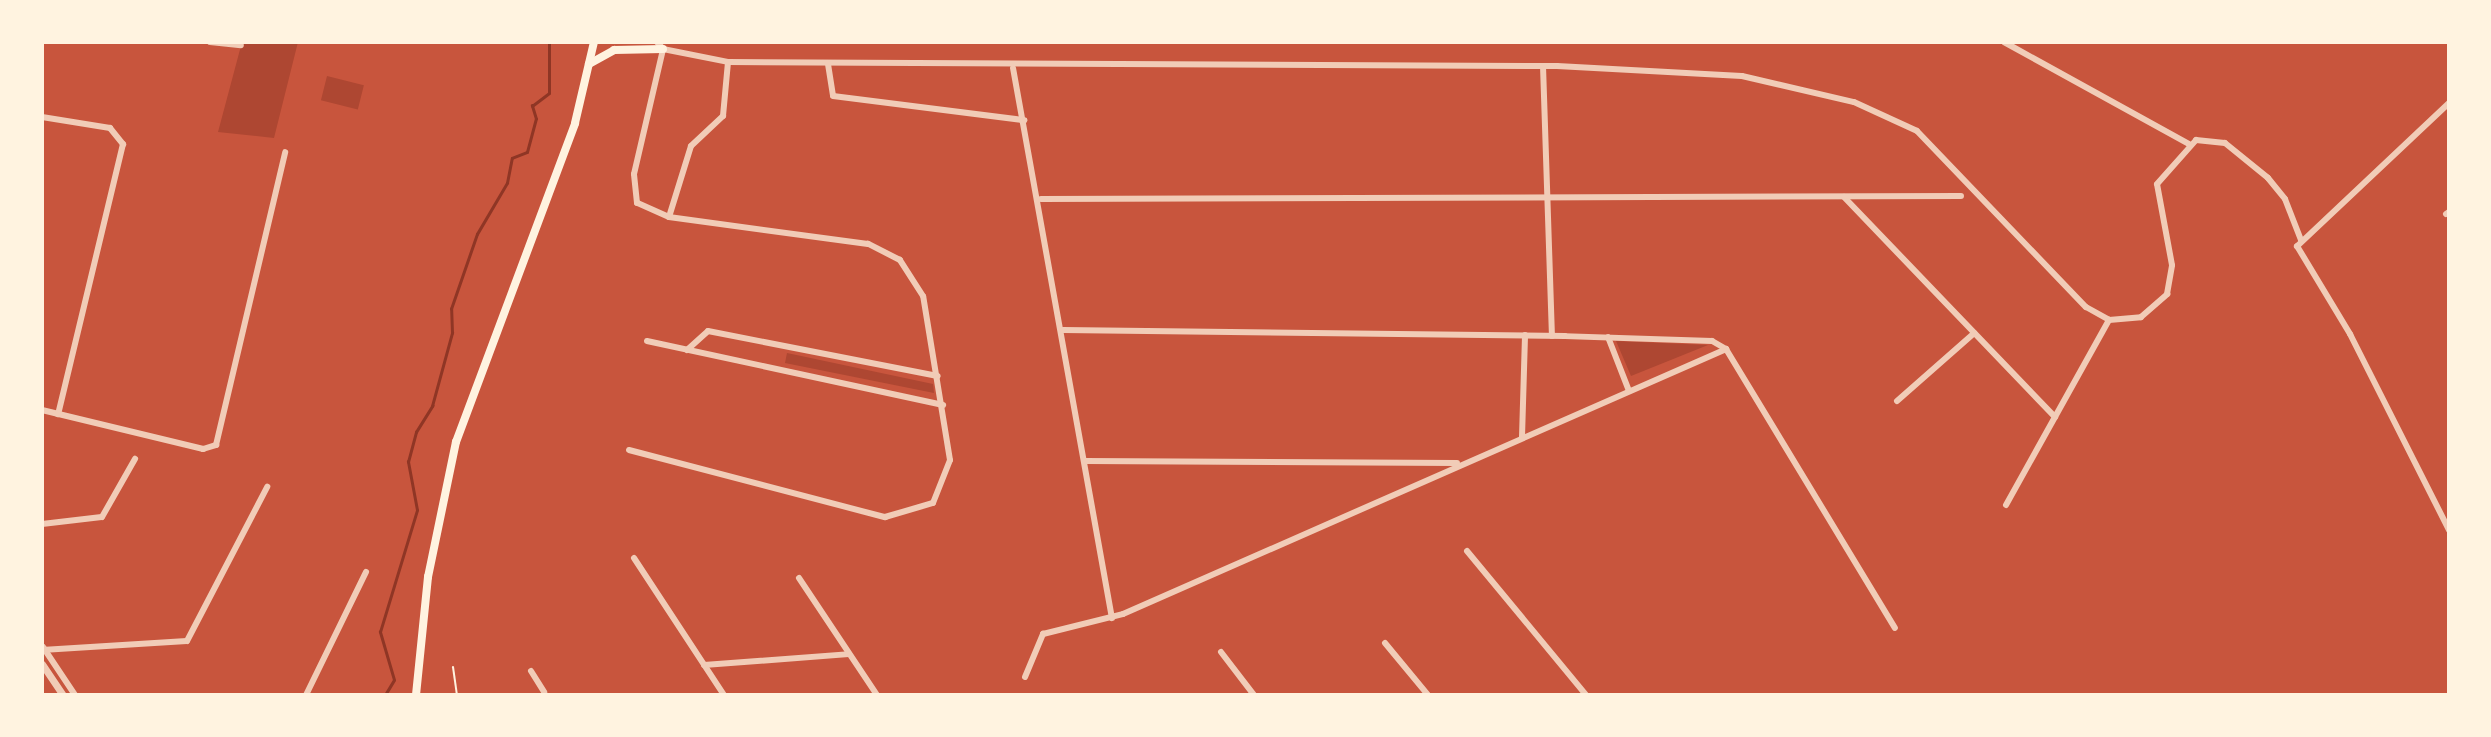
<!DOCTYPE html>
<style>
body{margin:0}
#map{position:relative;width:2491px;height:737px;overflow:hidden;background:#c8553d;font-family:Rubik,sans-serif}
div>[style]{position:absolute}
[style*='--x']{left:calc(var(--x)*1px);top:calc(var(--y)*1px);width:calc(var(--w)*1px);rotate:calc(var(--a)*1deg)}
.green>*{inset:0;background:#ae4732;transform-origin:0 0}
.stream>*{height:2.5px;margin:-1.25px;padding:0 1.25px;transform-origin:1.25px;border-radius:1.25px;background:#8f3625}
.path>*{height:2px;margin:-1px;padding:0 1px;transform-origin:1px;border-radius:1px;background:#fff3e0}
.minor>*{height:6px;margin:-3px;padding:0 3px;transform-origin:3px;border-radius:3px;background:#f1ccb7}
.tertiary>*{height:7px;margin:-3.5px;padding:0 3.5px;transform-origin:3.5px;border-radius:3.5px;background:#f1ccb7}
.secondary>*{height:8px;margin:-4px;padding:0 4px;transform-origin:4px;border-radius:4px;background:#fff3e0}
span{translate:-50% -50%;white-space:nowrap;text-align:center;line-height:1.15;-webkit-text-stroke:5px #fff3e0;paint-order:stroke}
.frame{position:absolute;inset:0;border:44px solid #fff3e0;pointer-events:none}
</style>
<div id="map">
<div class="green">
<i style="clip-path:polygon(242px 42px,298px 42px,274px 138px,218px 132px)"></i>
<i style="left:327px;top:76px;width:38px;height:25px;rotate:14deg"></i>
<i style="clip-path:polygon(1616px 341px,1708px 345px,1631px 376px)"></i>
<i style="clip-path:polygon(787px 353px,933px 384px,934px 393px,785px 363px)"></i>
</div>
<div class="stream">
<i style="--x:385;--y:695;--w:17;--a:-59"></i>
<i style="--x:394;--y:680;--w:50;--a:-106.3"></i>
<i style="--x:380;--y:632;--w:127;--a:-73.1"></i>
<i style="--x:417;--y:510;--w:49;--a:-100.6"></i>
<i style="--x:408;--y:462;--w:31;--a:-75"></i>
<i style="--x:416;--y:432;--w:31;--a:-58"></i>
<i style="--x:432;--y:406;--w:76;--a:-74.7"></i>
<i style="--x:452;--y:333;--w:24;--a:-92"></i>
<i style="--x:451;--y:309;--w:79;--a:-70.9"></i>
<i style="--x:477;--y:234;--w:59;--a:-59.5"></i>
<i style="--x:507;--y:183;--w:25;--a:-79"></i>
<i style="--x:512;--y:158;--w:16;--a:-22"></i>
<i style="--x:527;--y:152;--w:34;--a:-75"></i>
<i style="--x:536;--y:119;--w:14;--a:-107"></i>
<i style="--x:532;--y:106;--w:21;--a:-37"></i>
<i style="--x:549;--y:93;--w:51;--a:-90"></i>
</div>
<div class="path">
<i style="--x:453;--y:667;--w:28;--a:82"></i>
</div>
<div class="minor">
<i style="--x:210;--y:42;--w:31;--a:6"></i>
<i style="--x:657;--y:42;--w:9;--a:49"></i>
<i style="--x:663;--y:49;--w:66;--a:11.3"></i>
<i style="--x:728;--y:62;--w:829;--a:0.28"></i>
<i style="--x:1557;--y:66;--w:185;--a:3.1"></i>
<i style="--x:1742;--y:76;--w:115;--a:13.1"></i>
<i style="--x:1854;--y:102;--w:69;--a:24.7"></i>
<i style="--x:1917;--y:131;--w:244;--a:46.2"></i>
<i style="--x:2086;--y:307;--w:26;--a:29"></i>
<i style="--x:2109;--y:320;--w:32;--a:-5"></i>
<i style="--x:2141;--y:317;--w:35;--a:-41"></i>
<i style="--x:2167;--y:294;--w:29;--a:-80"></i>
<i style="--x:2172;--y:265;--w:82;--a:-100.5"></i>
<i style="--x:2157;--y:184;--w:59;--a:-48.4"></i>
<i style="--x:2196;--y:140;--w:29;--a:6"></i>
<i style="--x:2225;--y:143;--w:55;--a:39.1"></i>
<i style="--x:2268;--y:178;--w:27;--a:51"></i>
<i style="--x:2285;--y:199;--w:44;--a:68.7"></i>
<i style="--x:2004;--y:42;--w:211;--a:28.9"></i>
<i style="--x:828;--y:64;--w:32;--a:81"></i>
<i style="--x:833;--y:96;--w:193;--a:7.2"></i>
<i style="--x:1543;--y:66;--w:270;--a:88.1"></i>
<i style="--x:1013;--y:68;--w:559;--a:79.8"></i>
<i style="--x:2449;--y:103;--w:209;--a:136.7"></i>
<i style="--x:2297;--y:246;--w:103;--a:58.9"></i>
<i style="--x:2350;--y:334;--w:220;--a:63.2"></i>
<i style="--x:42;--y:117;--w:69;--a:9.2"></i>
<i style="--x:110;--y:128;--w:21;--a:51"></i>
<i style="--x:123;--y:144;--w:278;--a:103.5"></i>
<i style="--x:1844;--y:197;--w:305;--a:46.2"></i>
<i style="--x:1041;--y:199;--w:920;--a:-0.19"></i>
<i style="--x:2446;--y:214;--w:4;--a:-34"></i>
<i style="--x:669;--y:217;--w:74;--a:-72.8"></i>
<i style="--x:691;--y:146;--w:44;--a:-43.2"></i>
<i style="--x:723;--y:116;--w:54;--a:-84.7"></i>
<i style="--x:1608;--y:337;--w:58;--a:68.7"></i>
<i style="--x:647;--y:341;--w:303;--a:12.2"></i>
<i style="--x:1726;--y:349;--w:326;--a:58.8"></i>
<i style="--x:687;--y:350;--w:28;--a:-42"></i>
<i style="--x:708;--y:331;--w:234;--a:11.1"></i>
<i style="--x:1897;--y:401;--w:103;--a:-41.4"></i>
<i style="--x:42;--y:410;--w:166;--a:13.6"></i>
<i style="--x:203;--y:449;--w:14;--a:-17"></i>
<i style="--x:216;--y:445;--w:301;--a:-76.7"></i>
<i style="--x:1522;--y:437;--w:102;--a:-88.3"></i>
<i style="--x:629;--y:450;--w:265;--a:14.7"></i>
<i style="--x:885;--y:517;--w:50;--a:-16.3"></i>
<i style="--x:933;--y:503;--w:46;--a:-68.4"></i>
<i style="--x:950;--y:460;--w:166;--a:-99.3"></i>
<i style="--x:923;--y:296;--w:43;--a:-122.6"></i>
<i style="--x:900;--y:260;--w:36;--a:-153"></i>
<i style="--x:868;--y:244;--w:201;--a:-172.3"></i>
<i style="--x:669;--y:217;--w:35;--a:-156"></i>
<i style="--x:637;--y:203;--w:29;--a:-96"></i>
<i style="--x:634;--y:174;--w:128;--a:-76.9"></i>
<i style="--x:1085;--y:461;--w:372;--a:0.3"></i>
<i style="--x:2006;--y:505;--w:212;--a:-60.9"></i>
<i style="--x:42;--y:524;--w:60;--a:-6.7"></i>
<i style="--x:102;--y:517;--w:67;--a:-60.4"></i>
<i style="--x:1467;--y:551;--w:187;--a:50.4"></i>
<i style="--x:634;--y:558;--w:164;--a:56.7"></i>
<i style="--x:799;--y:578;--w:141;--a:56.3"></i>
<i style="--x:1385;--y:643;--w:67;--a:50.4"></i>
<i style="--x:43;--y:647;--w:58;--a:56.3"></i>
<i style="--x:42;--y:650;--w:145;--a:-3.6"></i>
<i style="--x:187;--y:641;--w:174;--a:-62.5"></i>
<i style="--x:1221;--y:652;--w:54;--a:52.5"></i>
<i style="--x:704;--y:665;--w:145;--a:-4.3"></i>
<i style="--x:531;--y:671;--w:25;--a:58"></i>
<i style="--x:1025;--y:677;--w:47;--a:-67.3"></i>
<i style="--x:1043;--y:634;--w:82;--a:-14"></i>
<i style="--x:1123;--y:614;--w:659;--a:-23.72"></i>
<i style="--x:1726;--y:349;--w:16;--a:-150"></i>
<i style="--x:1712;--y:341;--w:147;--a:-178.1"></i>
<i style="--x:1565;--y:336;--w:502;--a:-179.32"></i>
<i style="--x:306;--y:695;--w:137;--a:-64"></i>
</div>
<div class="tertiary">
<i style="--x:42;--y:664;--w:37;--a:56"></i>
</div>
<div class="secondary">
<i style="--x:589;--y:64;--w:29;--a:-29"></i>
<i style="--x:614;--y:50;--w:49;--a:-1.2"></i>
<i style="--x:416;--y:695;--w:119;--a:-84.2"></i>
<i style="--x:428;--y:577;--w:138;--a:-78.3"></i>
<i style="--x:456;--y:442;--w:340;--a:-69.5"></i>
<i style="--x:575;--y:123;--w:83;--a:-76.8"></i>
</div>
<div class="frame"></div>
</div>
